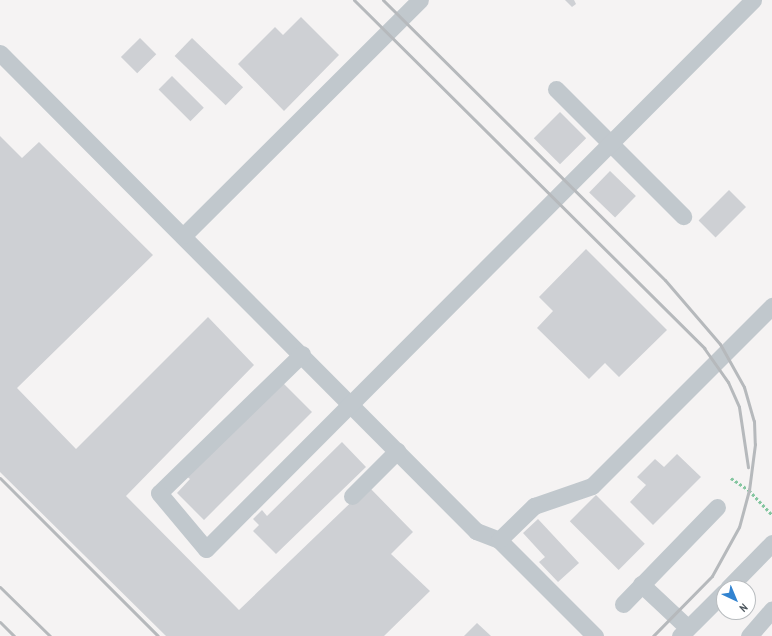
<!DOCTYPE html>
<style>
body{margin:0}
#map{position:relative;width:772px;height:636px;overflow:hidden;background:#f5f3f3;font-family:"Archivo Narrow",sans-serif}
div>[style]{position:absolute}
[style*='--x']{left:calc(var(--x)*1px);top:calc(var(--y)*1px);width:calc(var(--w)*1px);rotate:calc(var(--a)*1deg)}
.building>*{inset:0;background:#ced0d4;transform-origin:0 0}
.path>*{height:2.5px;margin-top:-1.25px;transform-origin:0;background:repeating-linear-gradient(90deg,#84c6a0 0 3px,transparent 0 5px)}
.minor>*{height:17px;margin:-8.5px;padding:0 8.5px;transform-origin:8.5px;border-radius:8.5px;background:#c1c8cd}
.rail>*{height:3px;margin:-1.5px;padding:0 1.5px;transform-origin:1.5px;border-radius:1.5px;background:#b6b9bc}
span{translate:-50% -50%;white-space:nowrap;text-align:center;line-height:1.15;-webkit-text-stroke:3px #fff;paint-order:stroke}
.north{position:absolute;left:716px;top:580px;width:40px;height:40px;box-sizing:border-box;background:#fff;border:1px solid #b8bcbf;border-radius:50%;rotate:136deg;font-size:11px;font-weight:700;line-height:16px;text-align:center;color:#4d575e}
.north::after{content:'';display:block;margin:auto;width:14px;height:18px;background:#3283d0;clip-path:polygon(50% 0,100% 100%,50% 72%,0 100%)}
</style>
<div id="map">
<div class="building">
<i style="clip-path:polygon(565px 0,574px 0,576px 4px,572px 7px)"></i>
<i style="clip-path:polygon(301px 17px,339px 55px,284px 111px,238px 64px,275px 27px,283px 35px)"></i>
<i style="left:140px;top:38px;width:23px;height:27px;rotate:45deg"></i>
<i style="left:192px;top:38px;width:71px;height:25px;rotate:44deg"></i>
<i style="left:172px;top:76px;width:45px;height:19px;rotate:45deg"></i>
<i style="left:560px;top:112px;width:37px;height:37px;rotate:45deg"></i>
<i style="clip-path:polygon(0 136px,22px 158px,39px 142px,153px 255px,17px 388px,76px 449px,208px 317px,254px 365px,126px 496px,239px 610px,368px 486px,413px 532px,391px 554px,430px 591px,384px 636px,166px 636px,0 472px)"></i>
<i style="left:610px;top:171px;width:36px;height:30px;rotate:44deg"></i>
<i style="left:729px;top:190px;width:24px;height:43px;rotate:45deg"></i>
<i style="clip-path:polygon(586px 249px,667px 330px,619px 377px,605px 363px,589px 379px,537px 328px,553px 311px,539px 297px)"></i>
<i style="clip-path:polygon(281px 381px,312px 412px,204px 520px,177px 493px,190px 479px,186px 476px)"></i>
<i style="clip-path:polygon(342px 442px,366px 467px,276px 554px,253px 531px,259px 525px,253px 519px,262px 510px,267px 516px)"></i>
<i style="clip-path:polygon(677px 454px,701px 477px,653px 525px,630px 502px,646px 485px,637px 477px,655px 459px,664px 467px)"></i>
<i style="left:596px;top:495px;width:69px;height:37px;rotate:45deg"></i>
<i style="clip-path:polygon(538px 519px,579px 563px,558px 582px,539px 562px,545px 557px,523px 533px)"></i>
<i style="clip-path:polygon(477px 623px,491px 636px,464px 636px)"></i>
</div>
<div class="path">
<i style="--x:731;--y:478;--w:22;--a:34"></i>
<i style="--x:749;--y:490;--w:34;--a:47"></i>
</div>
<div class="minor">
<i style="--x:0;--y:53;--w:675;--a:45.12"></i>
<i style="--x:476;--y:531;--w:25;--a:21"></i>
<i style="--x:499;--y:540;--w:136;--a:45"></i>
<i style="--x:556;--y:89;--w:180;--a:45"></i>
<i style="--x:184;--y:235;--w:333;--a:-44.9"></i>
<i style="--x:302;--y:354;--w:199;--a:135.8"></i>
<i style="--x:159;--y:493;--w:73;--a:50"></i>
<i style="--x:206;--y:549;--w:775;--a:-45.1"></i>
<i style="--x:352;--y:496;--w:64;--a:-45"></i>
<i style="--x:499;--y:540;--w:49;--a:-44.2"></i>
<i style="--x:534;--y:506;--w:61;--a:-19"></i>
<i style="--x:592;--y:486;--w:255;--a:-45"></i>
<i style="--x:641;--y:584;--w:64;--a:43.1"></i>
<i style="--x:728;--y:588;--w:63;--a:-45.6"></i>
<i style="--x:623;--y:604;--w:135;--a:-45.9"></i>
<i style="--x:680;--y:636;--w:62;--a:-45"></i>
<i style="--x:749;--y:636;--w:35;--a:-49"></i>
</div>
<div class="rail">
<i style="--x:354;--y:0;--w:494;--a:44.8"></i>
<i style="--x:704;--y:348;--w:42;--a:54.8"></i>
<i style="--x:728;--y:382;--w:27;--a:66"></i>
<i style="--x:739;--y:407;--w:61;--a:81.5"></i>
<i style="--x:383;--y:0;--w:397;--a:44.8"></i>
<i style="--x:665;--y:280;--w:84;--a:49.3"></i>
<i style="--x:720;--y:344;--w:49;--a:60.8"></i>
<i style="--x:744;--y:387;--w:35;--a:74"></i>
<i style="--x:754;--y:421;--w:23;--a:88"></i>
<i style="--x:755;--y:444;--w:46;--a:97.4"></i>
<i style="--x:749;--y:490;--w:38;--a:105"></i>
<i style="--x:739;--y:527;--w:56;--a:118.9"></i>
<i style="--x:712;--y:576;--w:84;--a:134.5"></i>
<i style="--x:0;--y:478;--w:223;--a:45"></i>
<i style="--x:0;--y:587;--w:70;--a:44.4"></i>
<i style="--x:0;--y:622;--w:20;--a:45"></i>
</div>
<div class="north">N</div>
</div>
